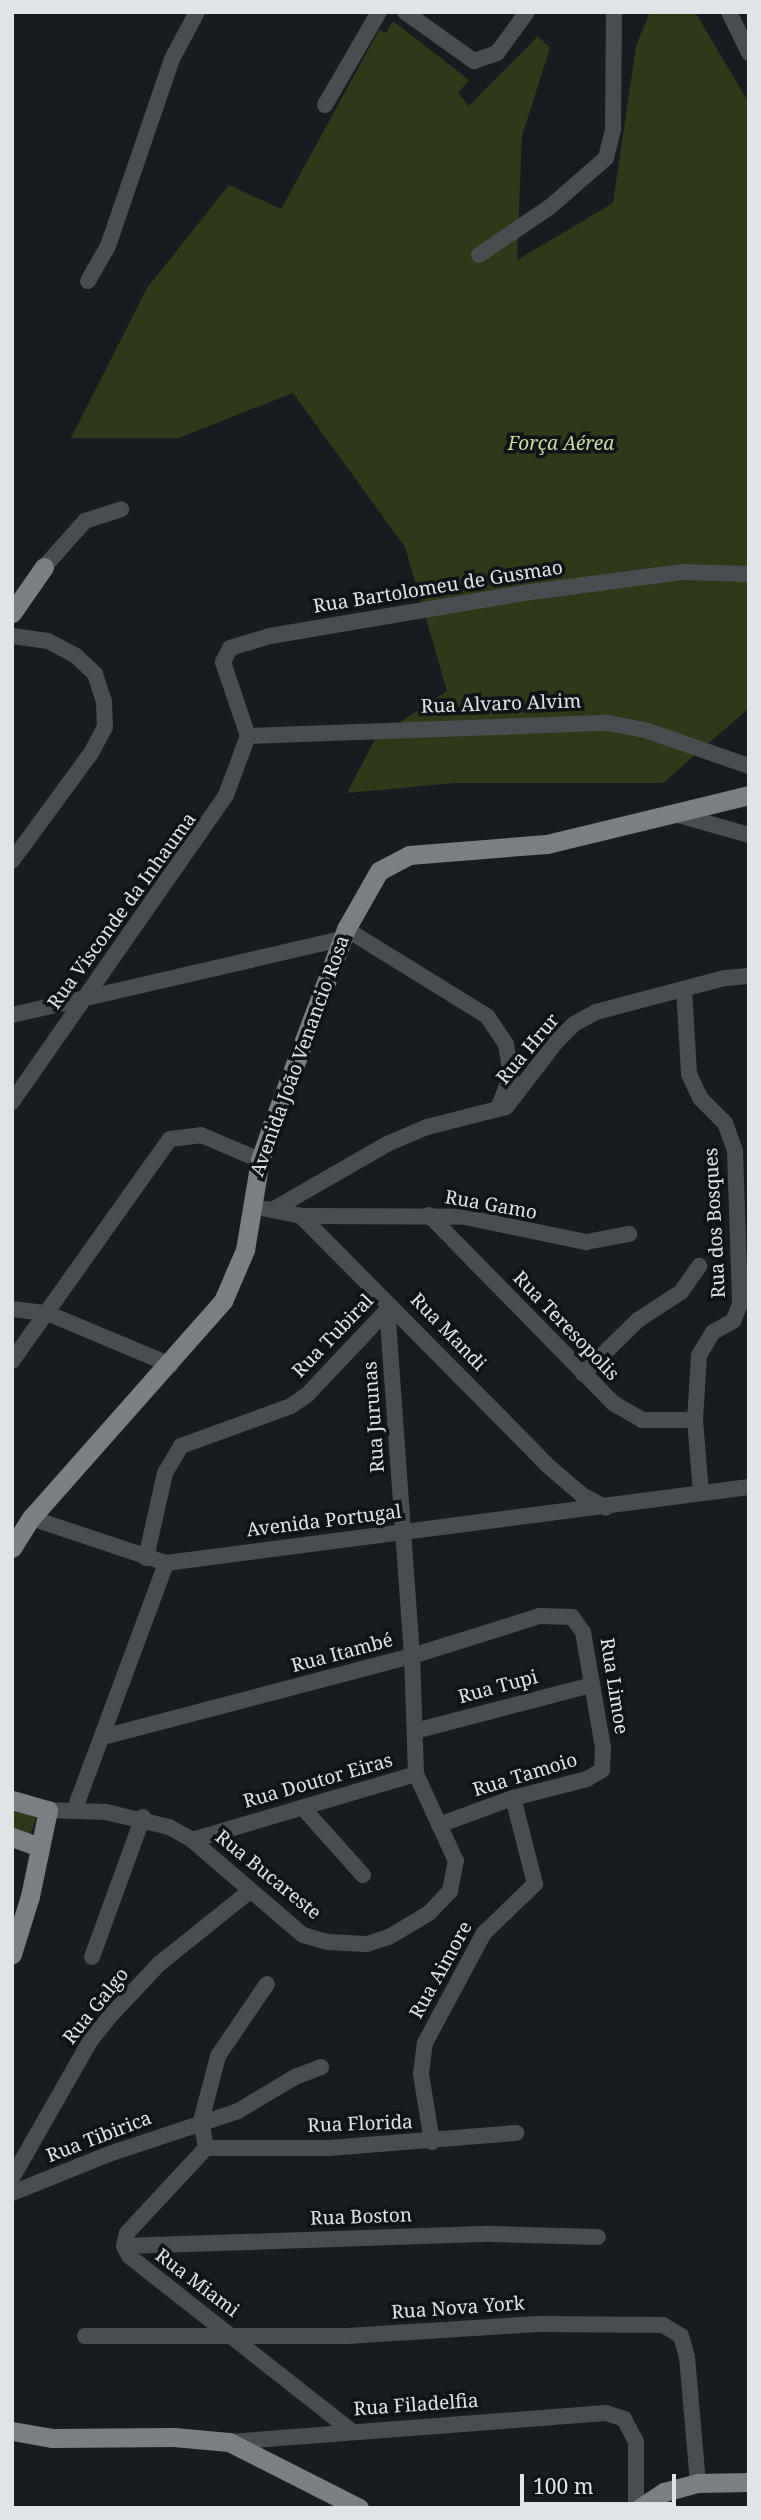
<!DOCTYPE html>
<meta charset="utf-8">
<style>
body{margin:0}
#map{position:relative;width:761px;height:2520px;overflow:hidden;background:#161c20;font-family:"Noto Serif",serif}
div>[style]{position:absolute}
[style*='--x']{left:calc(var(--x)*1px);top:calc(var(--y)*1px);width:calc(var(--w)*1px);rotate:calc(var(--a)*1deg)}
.green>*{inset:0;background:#2e3917}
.minor>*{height:16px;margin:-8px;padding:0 8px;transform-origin:8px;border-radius:8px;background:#4a4d4f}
.major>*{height:19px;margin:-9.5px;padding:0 9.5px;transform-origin:9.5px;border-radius:9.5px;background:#797f83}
span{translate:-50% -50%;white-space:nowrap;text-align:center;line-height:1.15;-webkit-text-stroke:7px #0e1317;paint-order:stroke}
.park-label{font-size:19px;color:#c7de9f;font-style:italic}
.street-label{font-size:19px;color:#e0e4e7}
.frame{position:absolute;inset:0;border:14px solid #e0e4e7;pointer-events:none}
.scale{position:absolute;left:520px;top:2474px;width:156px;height:32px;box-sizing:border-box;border:4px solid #e0e4e7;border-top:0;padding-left:9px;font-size:21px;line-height:24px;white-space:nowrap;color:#e0e4e7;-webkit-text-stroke:5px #0e1317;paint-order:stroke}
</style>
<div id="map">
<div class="green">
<i style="clip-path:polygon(650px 12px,695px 12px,749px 103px,749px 708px,663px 783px,455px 783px,347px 793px,375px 739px,447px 691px,405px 547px,293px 393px,179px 438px,71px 438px,147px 288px,229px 185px,281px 209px,379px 30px,386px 33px,393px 21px,469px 80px,458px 93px,469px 106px,538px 36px,550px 48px,522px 136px,517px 260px,613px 203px,636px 46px)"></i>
<i style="clip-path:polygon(12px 1805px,37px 1815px,29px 1839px,12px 1833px)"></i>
</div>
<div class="minor">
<i style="--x:405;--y:12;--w:85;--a:35.4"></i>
<i style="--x:474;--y:61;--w:24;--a:-19"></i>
<i style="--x:497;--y:53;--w:51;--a:-53.8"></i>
<i style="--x:729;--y:12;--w:46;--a:64"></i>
<i style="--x:325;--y:105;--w:108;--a:-59.9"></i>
<i style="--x:479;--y:255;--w:87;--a:-34.2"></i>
<i style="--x:551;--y:206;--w:73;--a:-41.1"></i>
<i style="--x:606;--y:158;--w:30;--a:-76"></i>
<i style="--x:613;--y:129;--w:117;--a:-89.5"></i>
<i style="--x:88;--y:281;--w:40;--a:-60.3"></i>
<i style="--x:108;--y:246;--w:198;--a:-71.1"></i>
<i style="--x:172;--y:59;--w:53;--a:-62"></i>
<i style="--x:44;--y:567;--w:62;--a:-48.3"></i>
<i style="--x:85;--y:521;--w:38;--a:-18"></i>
<i style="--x:12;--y:636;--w:36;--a:8"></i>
<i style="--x:48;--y:641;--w:32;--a:28"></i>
<i style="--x:76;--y:656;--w:26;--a:43"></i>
<i style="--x:95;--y:674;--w:28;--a:72"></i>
<i style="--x:104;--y:701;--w:26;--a:88"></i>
<i style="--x:105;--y:727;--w:30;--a:118"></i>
<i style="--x:91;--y:753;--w:134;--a:126.2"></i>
<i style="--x:248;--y:736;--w:360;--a:-2.1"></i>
<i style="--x:608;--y:723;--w:38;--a:11"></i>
<i style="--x:645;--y:730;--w:110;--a:19.1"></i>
<i style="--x:675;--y:814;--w:77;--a:15.8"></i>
<i style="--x:346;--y:929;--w:166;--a:31.7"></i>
<i style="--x:487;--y:1016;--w:34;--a:56"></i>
<i style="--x:506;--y:1044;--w:32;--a:81"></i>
<i style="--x:511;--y:1076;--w:35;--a:112"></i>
<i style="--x:684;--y:989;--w:85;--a:86.6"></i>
<i style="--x:689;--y:1074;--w:26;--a:65"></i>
<i style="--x:700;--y:1098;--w:35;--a:45"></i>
<i style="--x:725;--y:1123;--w:30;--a:70"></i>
<i style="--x:735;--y:1151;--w:153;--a:88.1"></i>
<i style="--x:740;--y:1304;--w:18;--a:112"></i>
<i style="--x:733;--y:1321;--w:23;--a:151"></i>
<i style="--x:713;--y:1332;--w:27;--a:121"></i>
<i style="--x:699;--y:1355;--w:65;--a:93.5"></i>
<i style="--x:695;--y:1420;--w:73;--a:85.3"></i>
<i style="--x:12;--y:1015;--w:339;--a:-13"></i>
<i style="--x:12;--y:1102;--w:374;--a:-55.1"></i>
<i style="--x:226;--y:795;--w:63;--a:-69.6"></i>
<i style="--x:248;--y:736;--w:78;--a:-108.7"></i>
<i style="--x:223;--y:662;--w:16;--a:-63"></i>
<i style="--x:230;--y:648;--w:42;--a:-16.7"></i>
<i style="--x:270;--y:636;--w:257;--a:-9.6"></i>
<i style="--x:523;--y:593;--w:161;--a:-7.5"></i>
<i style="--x:683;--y:572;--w:66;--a:1.7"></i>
<i style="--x:266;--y:1209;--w:36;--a:11"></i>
<i style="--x:301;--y:1216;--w:350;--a:45.3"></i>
<i style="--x:547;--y:1465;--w:46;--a:40.6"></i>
<i style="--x:582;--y:1495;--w:27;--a:28"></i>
<i style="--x:274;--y:1209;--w:130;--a:-29.9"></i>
<i style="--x:387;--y:1144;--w:43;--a:-23"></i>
<i style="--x:427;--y:1127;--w:81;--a:-14.2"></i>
<i style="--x:506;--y:1107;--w:82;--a:-52.4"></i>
<i style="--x:556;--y:1042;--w:25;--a:-45"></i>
<i style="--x:574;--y:1024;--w:25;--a:-29"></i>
<i style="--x:596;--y:1012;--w:133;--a:-14.8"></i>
<i style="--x:725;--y:978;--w:24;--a:-5"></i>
<i style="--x:429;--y:1215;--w:263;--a:45.6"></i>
<i style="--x:613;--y:1403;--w:34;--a:30"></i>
<i style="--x:642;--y:1420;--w:53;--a:0"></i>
<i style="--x:301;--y:1216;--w:164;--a:0.3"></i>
<i style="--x:465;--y:1217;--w:124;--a:11.7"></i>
<i style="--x:586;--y:1242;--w:44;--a:-10.5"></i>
<i style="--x:12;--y:1309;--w:35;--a:7"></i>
<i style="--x:47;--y:1313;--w:134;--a:22.8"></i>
<i style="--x:12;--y:1361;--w:272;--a:-54.6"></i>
<i style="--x:170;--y:1139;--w:31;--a:-7"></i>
<i style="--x:201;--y:1135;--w:64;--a:23"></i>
<i style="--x:583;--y:1374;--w:77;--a:-44.5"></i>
<i style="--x:638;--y:1320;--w:51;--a:-33.1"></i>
<i style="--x:681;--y:1292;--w:32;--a:-55"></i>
<i style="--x:31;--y:1518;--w:142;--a:18.4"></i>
<i style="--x:166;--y:1563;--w:588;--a:-7.43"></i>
<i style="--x:146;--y:1558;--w:87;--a:-77.4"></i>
<i style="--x:165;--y:1473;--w:31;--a:-59"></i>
<i style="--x:181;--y:1446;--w:117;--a:-20"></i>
<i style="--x:291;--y:1406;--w:19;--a:-35"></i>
<i style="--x:307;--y:1395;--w:122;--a:-46.7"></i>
<i style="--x:415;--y:1731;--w:183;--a:-14.6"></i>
<i style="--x:103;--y:1737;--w:319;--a:-14.7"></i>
<i style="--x:412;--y:1656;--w:134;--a:-17.4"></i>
<i style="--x:540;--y:1616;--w:32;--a:2"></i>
<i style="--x:572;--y:1617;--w:19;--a:54"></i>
<i style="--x:583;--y:1632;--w:118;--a:80.2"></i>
<i style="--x:603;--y:1748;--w:22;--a:93"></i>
<i style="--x:602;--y:1770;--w:17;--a:149"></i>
<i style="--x:587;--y:1779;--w:76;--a:165.6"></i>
<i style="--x:513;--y:1798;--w:79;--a:160"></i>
<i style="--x:303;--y:1808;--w:90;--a:48.2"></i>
<i style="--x:48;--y:1810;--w:58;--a:2"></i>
<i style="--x:106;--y:1812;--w:65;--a:13.4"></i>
<i style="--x:169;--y:1827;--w:26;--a:29"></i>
<i style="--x:192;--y:1840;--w:146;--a:40.6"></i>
<i style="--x:303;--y:1935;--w:25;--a:16"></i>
<i style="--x:327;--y:1942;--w:40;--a:2.9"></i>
<i style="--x:367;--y:1944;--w:23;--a:-18"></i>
<i style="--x:389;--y:1937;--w:47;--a:-31"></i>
<i style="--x:429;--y:1913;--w:30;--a:-46"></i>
<i style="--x:450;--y:1891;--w:31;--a:-79"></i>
<i style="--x:456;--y:1861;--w:96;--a:-114.7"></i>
<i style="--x:416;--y:1774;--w:118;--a:-91.9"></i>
<i style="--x:412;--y:1656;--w:347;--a:-94.1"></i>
<i style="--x:74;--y:1811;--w:265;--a:-69.6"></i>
<i style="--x:192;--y:1840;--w:234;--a:-16.4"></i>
<i style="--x:92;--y:1957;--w:149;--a:-70"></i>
<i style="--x:432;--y:2142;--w:69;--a:-99.2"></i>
<i style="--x:421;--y:2074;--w:31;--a:-83"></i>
<i style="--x:425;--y:2043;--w:125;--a:-61.8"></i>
<i style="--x:484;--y:1933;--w:71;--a:-43.9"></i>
<i style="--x:535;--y:1884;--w:89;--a:-104.3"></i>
<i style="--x:206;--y:2148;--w:116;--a:132.9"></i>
<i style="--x:127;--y:2233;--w:13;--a:103"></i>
<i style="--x:124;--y:2246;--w:11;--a:63"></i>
<i style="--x:129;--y:2256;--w:281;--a:38.2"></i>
<i style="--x:206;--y:2148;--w:123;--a:0"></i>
<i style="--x:329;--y:2148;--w:188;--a:-4.6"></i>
<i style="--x:206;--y:2148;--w:27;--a:-100"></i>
<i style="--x:201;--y:2121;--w:67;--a:-75.3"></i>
<i style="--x:218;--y:2056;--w:87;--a:-55.8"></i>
<i style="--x:12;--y:2178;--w:158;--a:-60.3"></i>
<i style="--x:90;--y:2041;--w:35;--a:-51"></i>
<i style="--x:112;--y:2014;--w:69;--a:-46.8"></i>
<i style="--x:159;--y:1964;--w:117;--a:-38.7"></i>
<i style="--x:12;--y:2193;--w:105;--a:-21.9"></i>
<i style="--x:109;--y:2154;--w:136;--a:-18.4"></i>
<i style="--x:238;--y:2111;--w:66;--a:-30.8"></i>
<i style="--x:295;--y:2077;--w:28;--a:-21"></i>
<i style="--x:124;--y:2246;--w:366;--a:-1.9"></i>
<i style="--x:490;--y:2234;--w:108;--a:1.6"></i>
<i style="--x:85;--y:2336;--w:262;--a:0"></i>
<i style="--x:347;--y:2336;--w:191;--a:-3.6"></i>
<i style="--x:538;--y:2324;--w:125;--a:0.5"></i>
<i style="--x:663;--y:2325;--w:21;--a:31"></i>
<i style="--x:681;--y:2336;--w:22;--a:74"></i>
<i style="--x:687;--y:2357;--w:126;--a:85"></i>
<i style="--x:229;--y:2442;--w:378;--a:-4.4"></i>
<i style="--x:606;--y:2413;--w:19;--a:18"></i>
<i style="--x:624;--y:2419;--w:26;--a:62"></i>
<i style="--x:636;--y:2442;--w:66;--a:90"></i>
</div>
<div class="major">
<i style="--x:12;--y:613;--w:56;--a:-55.2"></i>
<i style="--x:12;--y:1548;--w:36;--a:-58"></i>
<i style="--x:31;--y:1518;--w:290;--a:-48.5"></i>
<i style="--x:223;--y:1301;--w:56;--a:-66.7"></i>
<i style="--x:245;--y:1250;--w:91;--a:-80.5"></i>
<i style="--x:260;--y:1160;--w:37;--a:-71"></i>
<i style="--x:272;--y:1125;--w:210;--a:-69.3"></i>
<i style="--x:346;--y:929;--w:67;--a:-60.4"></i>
<i style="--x:379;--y:871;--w:34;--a:-28"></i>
<i style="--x:409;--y:855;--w:138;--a:-4.6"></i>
<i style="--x:547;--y:844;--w:208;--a:-13.6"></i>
<i style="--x:12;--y:1800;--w:37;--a:16"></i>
<i style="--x:48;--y:1810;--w:88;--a:101.8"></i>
<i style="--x:30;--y:1896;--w:61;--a:107.2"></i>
<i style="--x:12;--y:1837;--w:30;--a:20"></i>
<i style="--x:12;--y:2431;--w:40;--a:10"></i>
<i style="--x:51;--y:2438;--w:123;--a:-0.5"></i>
<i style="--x:174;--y:2437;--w:55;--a:5.2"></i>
<i style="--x:229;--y:2442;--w:146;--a:26.9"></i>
<i style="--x:640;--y:2508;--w:29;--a:-34"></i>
<i style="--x:664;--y:2492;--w:35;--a:-15"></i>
<i style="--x:698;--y:2483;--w:51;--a:-1.1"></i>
</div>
<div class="park-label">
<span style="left:561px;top:444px">Força Aérea</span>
</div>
<div class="street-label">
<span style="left:438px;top:587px;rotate:-9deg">Rua Bartolomeu de Gusmao</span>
<span style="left:501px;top:704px;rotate:-2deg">Rua Alvaro Alvim</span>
<span style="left:122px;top:911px;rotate:-54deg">Rua Visconde da Inhauma</span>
<span style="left:528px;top:1049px;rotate:-50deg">Rua Hrur</span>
<span style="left:300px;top:1056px;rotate:-70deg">Avenida João Venancio Rosa</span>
<span style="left:491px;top:1205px;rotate:10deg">Rua Gamo</span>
<span style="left:715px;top:1223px;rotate:-93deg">Rua dos Bosques</span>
<span style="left:566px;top:1326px;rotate:46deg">Rua Teresopolis</span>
<span style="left:448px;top:1332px;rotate:46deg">Rua Mandi</span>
<span style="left:333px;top:1336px;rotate:-46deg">Rua Tubiral</span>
<span style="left:374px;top:1417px;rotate:-94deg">Rua Jurunas</span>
<span style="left:324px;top:1521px;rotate:-7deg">Avenida Portugal</span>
<span style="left:342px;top:1653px;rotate:-15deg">Rua Itambé</span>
<span style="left:614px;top:1686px;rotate:81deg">Rua Limoe</span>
<span style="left:498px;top:1687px;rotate:-15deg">Rua Tupi</span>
<span style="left:525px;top:1775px;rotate:-17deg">Rua Tamoio</span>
<span style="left:318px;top:1781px;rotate:-16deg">Rua Doutor Eiras</span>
<span style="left:268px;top:1875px;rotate:39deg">Rua Bucareste</span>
<span style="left:441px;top:1970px;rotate:-61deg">Rua Aimore</span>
<span style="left:96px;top:2006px;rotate:-51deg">Rua Galgo</span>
<span style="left:360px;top:2124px;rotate:-2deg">Rua Florida</span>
<span style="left:99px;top:2137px;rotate:-21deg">Rua Tibirica</span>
<span style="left:361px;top:2217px;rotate:-2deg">Rua Boston</span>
<span style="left:197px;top:2283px;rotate:37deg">Rua Miami</span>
<span style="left:458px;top:2308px;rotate:-4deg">Rua Nova York</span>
<span style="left:416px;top:2405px;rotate:-4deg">Rua Filadelfia</span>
</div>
<div class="frame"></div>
<div class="scale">100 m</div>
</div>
